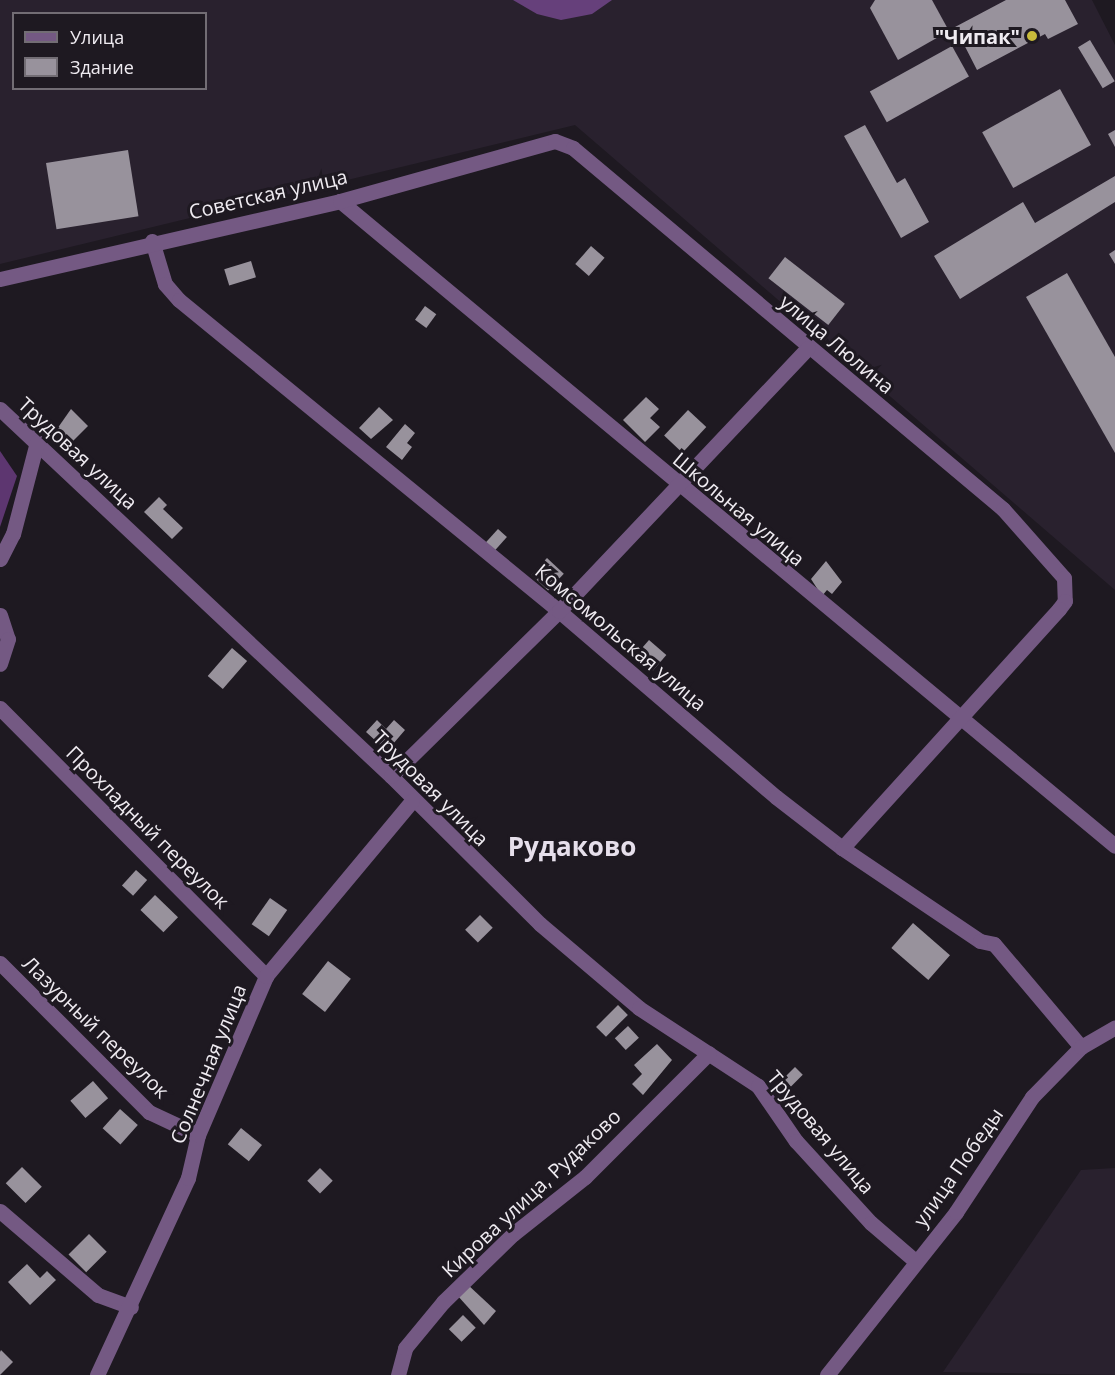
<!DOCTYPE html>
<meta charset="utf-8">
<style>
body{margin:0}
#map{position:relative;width:1115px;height:1375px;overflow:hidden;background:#1e1921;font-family:"Open Sans",sans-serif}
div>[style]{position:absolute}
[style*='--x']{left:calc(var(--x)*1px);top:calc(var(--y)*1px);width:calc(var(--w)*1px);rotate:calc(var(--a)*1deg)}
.built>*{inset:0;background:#29212e}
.forest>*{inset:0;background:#5d3670}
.water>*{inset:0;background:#66407b}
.building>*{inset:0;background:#98929c;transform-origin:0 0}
.minor>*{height:15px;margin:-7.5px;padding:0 7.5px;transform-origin:7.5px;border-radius:7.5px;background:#745983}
.dots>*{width:16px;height:16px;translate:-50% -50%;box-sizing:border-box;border:3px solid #1e1921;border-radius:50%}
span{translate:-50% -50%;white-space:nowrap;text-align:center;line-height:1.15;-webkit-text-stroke:6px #1e1921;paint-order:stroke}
.poi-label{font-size:20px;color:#efebf1;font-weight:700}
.right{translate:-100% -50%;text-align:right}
.street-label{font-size:20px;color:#efebf1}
.district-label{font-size:26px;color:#e6dfeb;font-weight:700}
.legend{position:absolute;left:12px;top:12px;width:195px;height:78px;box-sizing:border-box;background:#1e1921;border:2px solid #726d74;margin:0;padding:8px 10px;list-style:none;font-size:18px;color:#efebf1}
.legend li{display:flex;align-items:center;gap:12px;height:30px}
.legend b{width:30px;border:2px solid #726d74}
</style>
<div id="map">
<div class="built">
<i style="clip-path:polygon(evenodd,0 0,1092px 0,1115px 45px,1115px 590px,575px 125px,0 264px,0 0,14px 14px,206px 14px,206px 88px,14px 88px,14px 14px)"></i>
<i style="clip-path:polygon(1115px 1168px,1115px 1375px,943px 1372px,1081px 1170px)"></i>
</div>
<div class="forest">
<i style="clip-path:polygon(0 451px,17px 476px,0 527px)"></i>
</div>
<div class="water">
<i style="clip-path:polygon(513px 0,612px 0,592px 14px,561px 20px,537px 14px)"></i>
</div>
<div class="building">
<i style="clip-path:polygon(875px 0,932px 0,949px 31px,898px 60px,870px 8px)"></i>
<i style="clip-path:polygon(1006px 0,1065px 0,1078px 24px,1048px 39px,1045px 34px,977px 70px,955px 27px)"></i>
<i style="left:1090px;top:40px;width:48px;height:14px;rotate:59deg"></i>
<i style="left:952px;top:46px;width:35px;height:94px;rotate:61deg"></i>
<i style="left:1060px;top:89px;width:64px;height:89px;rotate:61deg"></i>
<i style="clip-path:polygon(865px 125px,897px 183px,905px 178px,929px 222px,901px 238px,844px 136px)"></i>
<i style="clip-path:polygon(1115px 130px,1115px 147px,1108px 134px)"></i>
<i style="left:128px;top:150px;width:67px;height:83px;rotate:81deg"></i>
<i style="clip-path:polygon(1115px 176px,1115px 202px,960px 299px,934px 256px,1023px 202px,1035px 223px)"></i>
<i style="left:591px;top:246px;width:18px;height:24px;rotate:41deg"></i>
<i style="clip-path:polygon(1115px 250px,1115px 264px,1109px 254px)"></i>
<i style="left:785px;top:257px;width:76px;height:27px;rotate:38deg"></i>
<i style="left:251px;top:261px;width:17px;height:28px;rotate:73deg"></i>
<i style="clip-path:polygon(1067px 273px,1115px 357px,1115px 453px,1026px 297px)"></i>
<i style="left:425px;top:306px;width:14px;height:17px;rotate:36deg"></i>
<i style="clip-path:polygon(646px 397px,659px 409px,650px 418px,660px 427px,645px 442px,623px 420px)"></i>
<i style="clip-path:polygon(379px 407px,393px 420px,371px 439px,359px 428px)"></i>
<i style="clip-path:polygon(71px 409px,88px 426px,71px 443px,57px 429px)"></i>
<i style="left:688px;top:410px;width:25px;height:35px;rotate:43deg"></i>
<i style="clip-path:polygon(405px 424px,415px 433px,407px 443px,412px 447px,402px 460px,386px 447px)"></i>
<i style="clip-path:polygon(159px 497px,167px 505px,163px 509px,183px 528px,172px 539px,144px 512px)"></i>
<i style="left:498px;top:529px;width:12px;height:21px;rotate:42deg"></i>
<i style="left:547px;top:558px;width:23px;height:23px;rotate:43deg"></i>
<i style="clip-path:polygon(826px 561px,842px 582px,832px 594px,827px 590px,822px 596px,811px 579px)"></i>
<i style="left:649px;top:640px;width:23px;height:21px;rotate:41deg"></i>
<i style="left:232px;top:648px;width:20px;height:37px;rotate:41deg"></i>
<i style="clip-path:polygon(377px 720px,386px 729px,394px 720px,405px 730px,387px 751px,366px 732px)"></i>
<i style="left:136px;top:870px;width:15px;height:21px;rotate:42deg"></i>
<i style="left:155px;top:895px;width:32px;height:21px;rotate:44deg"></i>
<i style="left:270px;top:898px;width:21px;height:32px;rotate:35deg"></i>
<i style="left:480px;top:915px;width:18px;height:21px;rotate:45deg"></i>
<i style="left:913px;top:923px;width:49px;height:33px;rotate:41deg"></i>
<i style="left:328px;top:961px;width:29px;height:42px;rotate:38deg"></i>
<i style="left:618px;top:1005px;width:14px;height:31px;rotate:45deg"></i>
<i style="left:628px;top:1026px;width:16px;height:18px;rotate:47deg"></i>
<i style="clip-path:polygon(657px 1044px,672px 1060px,643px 1095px,632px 1084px,642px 1074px,634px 1065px)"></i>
<i style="left:795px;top:1067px;width:11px;height:17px;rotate:45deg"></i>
<i style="left:93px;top:1081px;width:23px;height:30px;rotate:49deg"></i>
<i style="left:120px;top:1109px;width:24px;height:26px;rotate:42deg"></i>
<i style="left:241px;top:1128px;width:27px;height:21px;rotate:39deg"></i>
<i style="left:22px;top:1167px;width:28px;height:23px;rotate:45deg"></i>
<i style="left:320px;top:1168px;width:18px;height:18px;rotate:45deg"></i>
<i style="left:89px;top:1234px;width:25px;height:29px;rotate:45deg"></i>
<i style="clip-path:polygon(27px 1264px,40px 1278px,47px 1271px,56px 1280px,30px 1305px,8px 1282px)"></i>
<i style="clip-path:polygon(467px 1284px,496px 1311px,484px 1325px,457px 1295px)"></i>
<i style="left:463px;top:1315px;width:18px;height:20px;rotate:45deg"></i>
<i style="clip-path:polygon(1px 1350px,13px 1362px,0 1375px,0 1352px)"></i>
</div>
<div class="minor">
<i style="--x:340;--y:201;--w:1008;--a:39.77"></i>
<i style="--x:152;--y:241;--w:45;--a:73.2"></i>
<i style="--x:165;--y:284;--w:21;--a:49"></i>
<i style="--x:179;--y:300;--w:491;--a:39.3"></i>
<i style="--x:559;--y:611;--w:286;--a:40.6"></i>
<i style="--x:776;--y:797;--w:83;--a:37.7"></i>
<i style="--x:842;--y:848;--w:166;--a:34"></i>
<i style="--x:980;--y:941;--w:14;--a:12"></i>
<i style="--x:994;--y:944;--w:135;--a:49.8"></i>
<i style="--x:0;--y:279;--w:349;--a:-12.9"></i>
<i style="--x:340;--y:201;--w:223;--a:-15.6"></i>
<i style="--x:555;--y:141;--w:19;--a:21"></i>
<i style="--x:573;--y:148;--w:561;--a:40.01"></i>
<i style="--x:1003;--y:509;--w:92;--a:48.5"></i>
<i style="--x:1064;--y:578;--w:23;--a:88"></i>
<i style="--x:1065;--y:601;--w:10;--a:127"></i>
<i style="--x:1059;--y:609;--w:323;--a:132.2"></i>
<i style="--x:0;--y:409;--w:536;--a:43.19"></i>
<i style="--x:391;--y:776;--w:210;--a:44.8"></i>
<i style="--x:540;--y:924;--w:130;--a:40.3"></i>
<i style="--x:639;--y:1008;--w:142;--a:33.2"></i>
<i style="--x:758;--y:1086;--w:67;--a:55.4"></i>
<i style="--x:796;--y:1141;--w:111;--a:47.6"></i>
<i style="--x:871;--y:1223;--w:57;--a:40.7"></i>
<i style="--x:0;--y:559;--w:28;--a:-63"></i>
<i style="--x:13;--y:534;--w:95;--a:-75.4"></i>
<i style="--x:0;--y:615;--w:25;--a:72"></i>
<i style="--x:8;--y:639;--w:26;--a:108"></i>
<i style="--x:0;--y:708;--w:378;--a:45.2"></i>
<i style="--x:391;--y:776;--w:235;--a:-44.5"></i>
<i style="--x:559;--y:611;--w:362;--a:-46.6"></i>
<i style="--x:0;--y:963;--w:211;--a:45"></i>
<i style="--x:149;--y:1112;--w:54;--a:25.1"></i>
<i style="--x:0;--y:1211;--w:129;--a:40.6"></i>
<i style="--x:98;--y:1295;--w:35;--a:20"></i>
<i style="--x:97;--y:1375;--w:217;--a:-65.2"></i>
<i style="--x:188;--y:1178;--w:44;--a:-76.9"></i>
<i style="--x:198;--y:1135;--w:173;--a:-66.8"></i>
<i style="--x:266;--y:976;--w:228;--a:-50.2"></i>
<i style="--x:398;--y:1375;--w:28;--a:-75"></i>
<i style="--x:405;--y:1348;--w:60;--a:-50.4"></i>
<i style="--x:443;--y:1302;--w:98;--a:-44.2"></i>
<i style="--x:513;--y:1234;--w:92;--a:-38.4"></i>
<i style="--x:585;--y:1177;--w:175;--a:-45"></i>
<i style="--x:827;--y:1375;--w:208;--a:-51.6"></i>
<i style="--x:956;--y:1212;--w:138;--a:-56.5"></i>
<i style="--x:1032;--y:1097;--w:70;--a:-45.6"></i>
<i style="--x:1081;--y:1047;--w:39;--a:-30"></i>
</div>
<div class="dots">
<i style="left:1032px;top:36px;background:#c8bb3b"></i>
</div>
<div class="poi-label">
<span class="right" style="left:1020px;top:36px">"Чипак"</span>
</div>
<div class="street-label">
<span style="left:268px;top:194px;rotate:-13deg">Советская улица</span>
<span style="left:837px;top:344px;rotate:40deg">улица Люлина</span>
<span style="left:78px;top:453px;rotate:43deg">Трудовая улица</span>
<span style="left:739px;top:509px;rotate:40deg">Школьная улица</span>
<span style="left:621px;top:637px;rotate:40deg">Комсомольская улица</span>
<span style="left:431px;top:788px;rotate:45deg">Трудовая улица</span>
<span style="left:148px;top:827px;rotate:45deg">Прохладный переулок</span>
<span style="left:96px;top:1027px;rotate:44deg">Лазурный переулок</span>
<span style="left:208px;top:1064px;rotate:-68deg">Солнечная улица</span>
<span style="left:821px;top:1132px;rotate:50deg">Трудовая улица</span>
<span style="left:958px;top:1167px;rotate:-55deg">улица Победы</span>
<span style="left:531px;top:1193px;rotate:-43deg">Кирова улица, Рудаково</span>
</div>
<div class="district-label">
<span style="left:572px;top:847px">Рудаково</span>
</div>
<ul class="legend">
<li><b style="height:8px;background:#745983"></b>Улица</li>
<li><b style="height:16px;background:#98929c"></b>Здание</li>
</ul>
</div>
